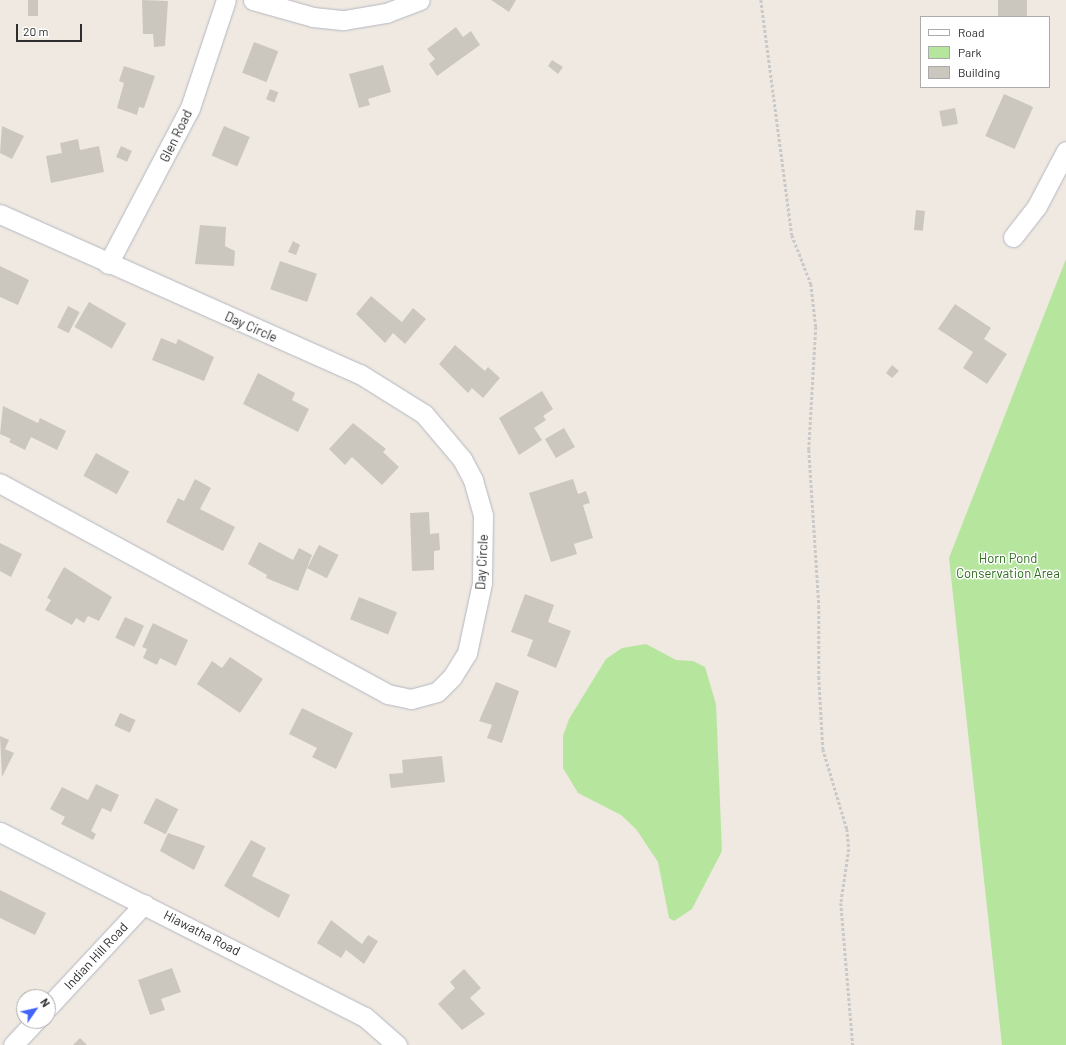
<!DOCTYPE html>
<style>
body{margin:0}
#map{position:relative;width:1066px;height:1045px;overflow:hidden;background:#efe9e1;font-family:Barlow,sans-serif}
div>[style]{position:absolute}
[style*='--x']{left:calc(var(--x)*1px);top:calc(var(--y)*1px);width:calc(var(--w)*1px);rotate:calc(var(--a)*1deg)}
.green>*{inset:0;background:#b6e59e}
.building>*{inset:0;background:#cbc7bf;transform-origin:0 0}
.path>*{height:2.5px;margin-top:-1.25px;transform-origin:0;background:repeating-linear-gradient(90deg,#c9c9c9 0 3px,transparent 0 5px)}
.roads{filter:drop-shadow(0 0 1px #b4b7c1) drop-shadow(0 0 1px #b4b7c1)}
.street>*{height:19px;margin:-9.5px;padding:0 9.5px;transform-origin:9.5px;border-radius:9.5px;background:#fff}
span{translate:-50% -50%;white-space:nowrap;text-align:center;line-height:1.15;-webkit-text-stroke:3px #fff;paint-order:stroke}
.street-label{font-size:13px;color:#2e2e2e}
.park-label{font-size:13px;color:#2c6e1b}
.legend{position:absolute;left:920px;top:16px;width:130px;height:72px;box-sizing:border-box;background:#fff;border:1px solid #ababab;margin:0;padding:5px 7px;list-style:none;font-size:12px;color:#2e2e2e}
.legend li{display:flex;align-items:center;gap:8px;height:20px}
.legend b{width:20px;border:1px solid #ababab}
.north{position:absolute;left:16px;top:989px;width:40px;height:40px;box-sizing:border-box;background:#fff;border:1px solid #ababab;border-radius:50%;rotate:56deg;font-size:11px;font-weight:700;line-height:16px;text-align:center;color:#2e2e2e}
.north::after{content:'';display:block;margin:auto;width:14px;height:18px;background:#4264fb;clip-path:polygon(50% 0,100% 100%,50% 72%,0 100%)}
.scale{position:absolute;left:16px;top:24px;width:66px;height:18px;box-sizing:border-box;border:2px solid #2e2e2e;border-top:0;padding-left:5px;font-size:12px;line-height:14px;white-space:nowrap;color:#2e2e2e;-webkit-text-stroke:3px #fff;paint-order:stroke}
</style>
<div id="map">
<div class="green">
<i style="clip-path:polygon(1066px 259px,1066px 1045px,1002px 1045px,949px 558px)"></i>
<i style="clip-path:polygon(646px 644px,676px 660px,693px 661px,705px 667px,716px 704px,722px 851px,692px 909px,674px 921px,669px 918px,658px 862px,636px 829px,621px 815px,578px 793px,563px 768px,563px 736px,569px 719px,606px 659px,622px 648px)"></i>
</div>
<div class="building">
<i style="left:28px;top:0;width:10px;height:16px"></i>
<i style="clip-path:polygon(142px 0,168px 1px,165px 46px,154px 47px,153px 34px,143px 34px)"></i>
<i style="clip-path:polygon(491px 0,516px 0,509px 12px)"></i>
<i style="left:998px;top:0;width:29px;height:17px"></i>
<i style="clip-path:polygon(456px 27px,463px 37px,471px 31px,480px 45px,437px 76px,429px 64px,435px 59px,427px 49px)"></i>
<i style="left:254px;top:42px;width:26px;height:33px;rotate:21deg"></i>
<i style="clip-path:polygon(552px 60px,563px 67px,558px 74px,548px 66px)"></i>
<i style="clip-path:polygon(383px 65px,391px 92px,368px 99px,370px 105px,359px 108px,349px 74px)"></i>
<i style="clip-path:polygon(124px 66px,155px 76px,144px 108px,139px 107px,137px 115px,117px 108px,124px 83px,119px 81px)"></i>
<i style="left:270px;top:89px;width:9px;height:11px;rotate:21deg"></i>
<i style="left:1004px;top:94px;width:32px;height:46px;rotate:24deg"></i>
<i style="left:955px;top:108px;width:16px;height:16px;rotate:79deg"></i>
<i style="clip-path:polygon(2px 126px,24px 136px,12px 159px,0 153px)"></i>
<i style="left:224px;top:126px;width:28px;height:32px;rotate:23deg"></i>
<i style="clip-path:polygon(78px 139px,80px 150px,99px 146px,104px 172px,51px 183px,46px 156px,62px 153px,60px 143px)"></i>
<i style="left:121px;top:146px;width:12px;height:12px;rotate:24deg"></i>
<i style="left:916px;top:210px;width:9px;height:20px;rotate:6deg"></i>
<i style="clip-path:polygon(200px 225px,226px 227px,225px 246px,235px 251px,234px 266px,195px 264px)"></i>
<i style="clip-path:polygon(293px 241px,300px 245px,296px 255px,288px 252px)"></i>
<i style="left:280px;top:261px;width:39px;height:30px;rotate:19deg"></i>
<i style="clip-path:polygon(0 266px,29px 280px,18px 305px,0 297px)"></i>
<i style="clip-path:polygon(371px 296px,402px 322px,413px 308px,426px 319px,405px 344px,393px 333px,385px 343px,356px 314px)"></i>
<i style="left:89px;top:302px;width:43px;height:29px;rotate:30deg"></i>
<i style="clip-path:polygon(955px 304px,991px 328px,984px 339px,1007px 354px,987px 384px,963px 368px,973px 352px,938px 329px)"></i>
<i style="left:68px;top:306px;width:13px;height:24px;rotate:27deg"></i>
<i style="clip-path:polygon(161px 338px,176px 344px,178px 339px,214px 357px,204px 381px,152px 360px)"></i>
<i style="clip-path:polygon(455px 345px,485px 371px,488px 367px,500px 378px,483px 398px,472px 388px,468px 393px,439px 364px)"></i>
<i style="clip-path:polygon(892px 365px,899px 371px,892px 378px,886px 373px)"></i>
<i style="clip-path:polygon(258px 373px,295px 393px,292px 400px,309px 409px,298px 432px,243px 404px)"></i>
<i style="clip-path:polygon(542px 391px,553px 409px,543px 416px,546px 420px,534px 428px,542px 440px,519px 455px,499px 418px)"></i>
<i style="clip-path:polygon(3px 406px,38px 423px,40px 418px,66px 431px,57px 450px,31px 437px,25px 450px,9px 442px,11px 439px,0 434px)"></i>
<i style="clip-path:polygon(353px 423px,386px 449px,383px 452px,399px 467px,382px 485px,352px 457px,345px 465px,329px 449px)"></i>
<i style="left:564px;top:428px;width:22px;height:22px;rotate:60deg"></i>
<i style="left:96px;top:453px;width:38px;height:26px;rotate:29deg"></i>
<i style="clip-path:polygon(195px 479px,211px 488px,200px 509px,235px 527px,223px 551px,166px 522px,178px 498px,184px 501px)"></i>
<i style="clip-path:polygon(573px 479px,578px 494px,586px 491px,590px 503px,583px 505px,593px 538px,574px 544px,577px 554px,551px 562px,529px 493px)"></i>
<i style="clip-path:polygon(429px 512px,430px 534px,439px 533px,440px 550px,434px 551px,434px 570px,412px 571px,410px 513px)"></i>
<i style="clip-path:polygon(259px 542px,293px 560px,299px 548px,312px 555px,298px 591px,266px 578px,267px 575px,248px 564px)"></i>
<i style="clip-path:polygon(0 543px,22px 554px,11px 577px,0 571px)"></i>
<i style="left:319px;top:545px;width:22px;height:26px;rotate:27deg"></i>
<i style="clip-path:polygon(64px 567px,112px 597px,99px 621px,88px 616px,84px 623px,76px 618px,72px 625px,45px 610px,51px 600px,47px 598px)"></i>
<i style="clip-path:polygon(525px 594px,554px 605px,548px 622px,571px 631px,556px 668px,527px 656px,533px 640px,511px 632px)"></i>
<i style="left:359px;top:597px;width:41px;height:24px;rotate:22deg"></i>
<i style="left:125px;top:617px;width:21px;height:23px;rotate:25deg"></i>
<i style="clip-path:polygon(153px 623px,188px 640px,176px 666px,160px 658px,157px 665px,143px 658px,147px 649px,142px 647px)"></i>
<i style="clip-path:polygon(230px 657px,263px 679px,240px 713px,197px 684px,212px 661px,222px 668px)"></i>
<i style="clip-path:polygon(496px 682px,519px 691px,502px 743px,487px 738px,492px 725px,479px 721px)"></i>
<i style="clip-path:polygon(302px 708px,353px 733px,336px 769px,312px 757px,317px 748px,289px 734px)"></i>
<i style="left:120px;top:713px;width:17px;height:14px;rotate:24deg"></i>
<i style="clip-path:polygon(0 736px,9px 740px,5px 749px,14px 753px,2px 777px)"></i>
<i style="clip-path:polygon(442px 756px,445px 782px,391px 788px,389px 774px,403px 773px,402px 760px)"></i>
<i style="clip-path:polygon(96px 784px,119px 795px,111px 812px,102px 808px,91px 831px,96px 834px,93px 840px,61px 824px,65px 817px,50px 809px,62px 787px,88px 800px)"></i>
<i style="left:156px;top:798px;width:25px;height:28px;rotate:27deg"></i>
<i style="clip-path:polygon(168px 833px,205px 846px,194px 870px,160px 851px)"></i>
<i style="clip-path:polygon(251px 840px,266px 848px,252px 876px,290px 895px,279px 918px,224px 886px)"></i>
<i style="clip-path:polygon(0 890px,46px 913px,35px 935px,0 918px)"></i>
<i style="clip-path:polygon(331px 920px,362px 944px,368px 935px,378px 941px,364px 964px,346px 950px,341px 958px,317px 943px)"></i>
<i style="clip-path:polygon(172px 968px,181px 992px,161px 999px,165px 1010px,150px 1015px,138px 980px)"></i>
<i style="clip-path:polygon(464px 969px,481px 988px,470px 998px,485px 1014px,462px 1030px,438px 1004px,455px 988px,450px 982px)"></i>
<i style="clip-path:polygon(80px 1038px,87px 1045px,73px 1045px)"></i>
</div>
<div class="path">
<i style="--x:761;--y:0;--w:237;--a:82.5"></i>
<i style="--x:792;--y:235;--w:53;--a:68.8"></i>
<i style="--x:811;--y:284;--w:43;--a:83.4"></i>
<i style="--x:816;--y:327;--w:123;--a:93.3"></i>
<i style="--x:809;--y:450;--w:156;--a:86.3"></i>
<i style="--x:819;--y:606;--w:71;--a:90"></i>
<i style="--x:819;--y:677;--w:72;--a:86.8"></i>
<i style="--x:823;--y:749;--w:84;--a:73.3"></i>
<i style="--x:847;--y:829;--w:20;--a:84"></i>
<i style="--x:849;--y:849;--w:55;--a:98.4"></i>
<i style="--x:841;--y:903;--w:143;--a:85.2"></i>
</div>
<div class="roads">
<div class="street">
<i style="--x:253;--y:0;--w:62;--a:15.8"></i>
<i style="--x:313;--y:17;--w:31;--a:6"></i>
<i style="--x:344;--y:20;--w:43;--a:-9.5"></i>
<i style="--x:386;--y:13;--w:36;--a:-21"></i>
<i style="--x:0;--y:214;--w:394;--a:24"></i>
<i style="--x:360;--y:374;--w:75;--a:32"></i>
<i style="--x:424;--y:414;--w:59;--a:49.8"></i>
<i style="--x:462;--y:459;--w:24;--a:62"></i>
<i style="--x:473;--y:480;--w:37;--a:74"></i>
<i style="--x:483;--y:516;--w:67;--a:90.9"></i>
<i style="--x:482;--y:583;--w:72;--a:102.1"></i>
<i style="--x:467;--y:653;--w:28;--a:122"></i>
<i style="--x:452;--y:677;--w:21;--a:135"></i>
<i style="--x:437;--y:692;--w:27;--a:165"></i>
<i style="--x:411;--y:699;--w:24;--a:-168"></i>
<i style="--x:388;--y:694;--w:442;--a:-151.5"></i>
<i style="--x:1013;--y:237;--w:39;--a:-52"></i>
<i style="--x:1037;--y:206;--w:62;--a:-62.2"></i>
<i style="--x:108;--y:264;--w:176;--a:-62.3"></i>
<i style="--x:190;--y:108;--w:114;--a:-71.6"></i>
<i style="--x:0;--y:832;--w:409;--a:26.9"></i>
<i style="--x:365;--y:1017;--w:43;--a:41.2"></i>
<i style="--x:48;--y:1007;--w:141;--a:-47"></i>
<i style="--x:13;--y:1045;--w:33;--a:-47"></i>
</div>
</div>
<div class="street-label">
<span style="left:176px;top:136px;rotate:-64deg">Glen Road</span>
<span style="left:251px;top:327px;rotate:24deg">Day Circle</span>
<span style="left:482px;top:562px;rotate:-87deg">Day Circle</span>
<span style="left:202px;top:933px;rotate:27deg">Hiawatha Road</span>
<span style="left:96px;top:956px;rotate:-47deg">Indian Hill Road</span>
</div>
<div class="park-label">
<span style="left:1008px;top:566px">Horn Pond<br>Conservation Area</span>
</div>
<ul class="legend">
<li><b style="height:5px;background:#fff"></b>Road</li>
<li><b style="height:11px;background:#b6e59e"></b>Park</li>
<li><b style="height:11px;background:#cbc7bf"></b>Building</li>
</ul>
<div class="north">N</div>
<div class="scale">20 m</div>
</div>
